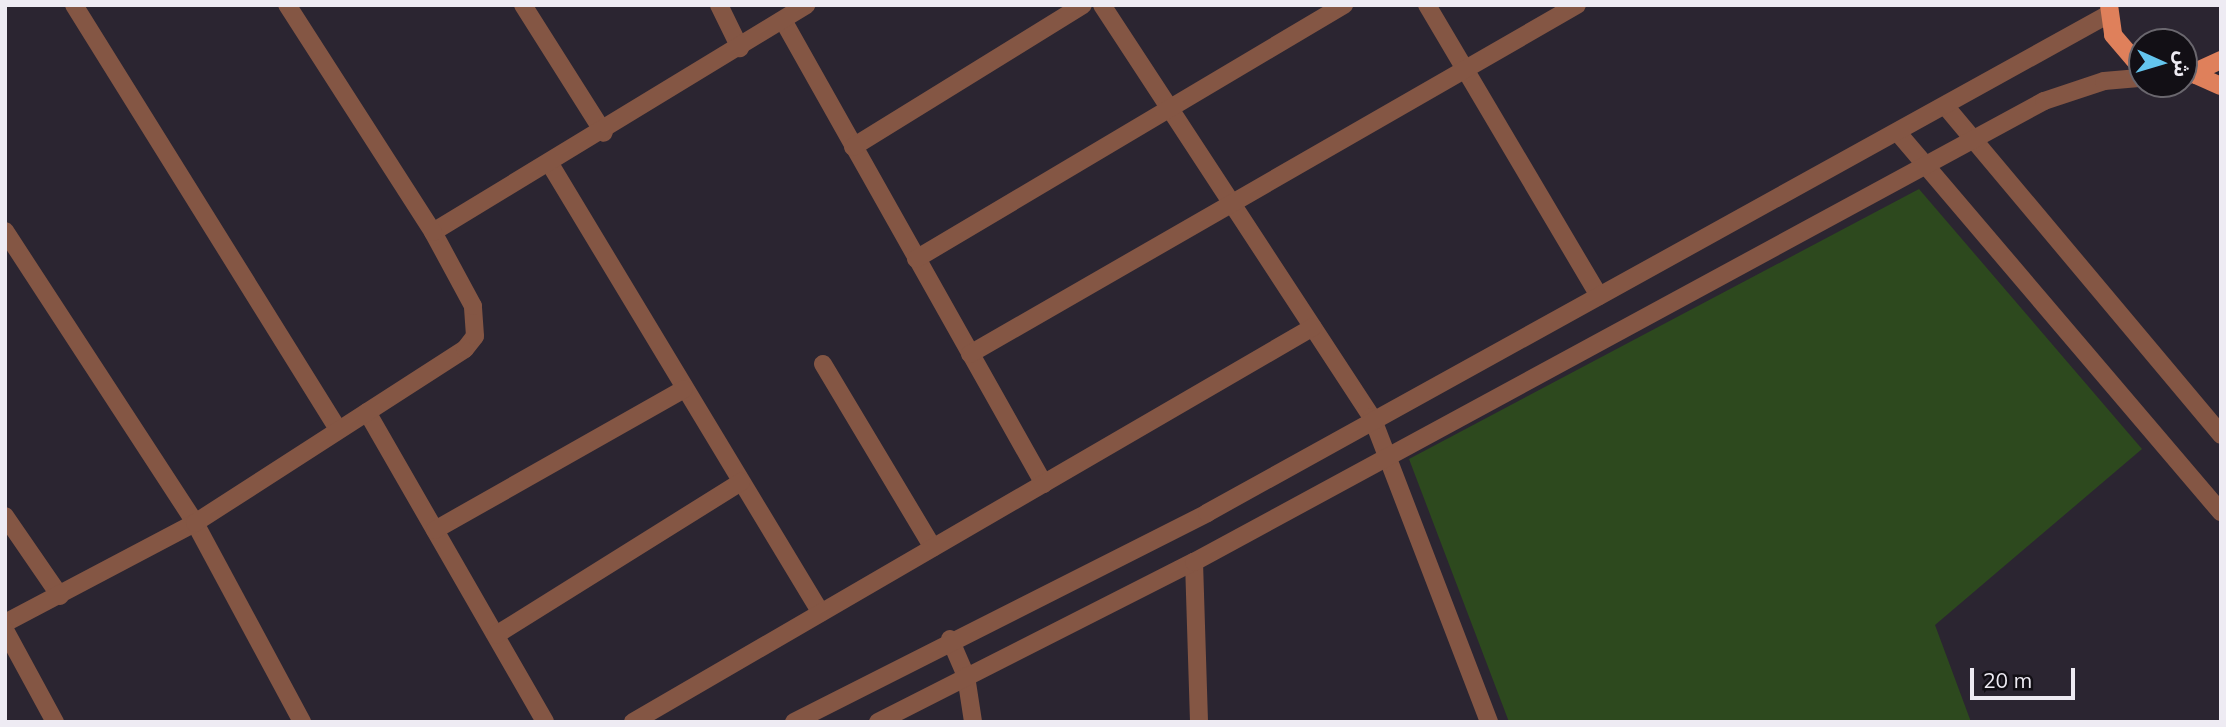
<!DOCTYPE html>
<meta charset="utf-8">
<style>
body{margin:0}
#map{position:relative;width:2226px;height:727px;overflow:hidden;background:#2b2531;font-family:Mulish,"Noto Sans Arabic",sans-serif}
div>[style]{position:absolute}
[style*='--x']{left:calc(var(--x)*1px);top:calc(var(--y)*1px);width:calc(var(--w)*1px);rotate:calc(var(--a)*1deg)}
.green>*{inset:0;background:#2d491e}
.minor>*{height:18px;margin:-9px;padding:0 9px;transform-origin:9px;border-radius:9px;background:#845644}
.major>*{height:18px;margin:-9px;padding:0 9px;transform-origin:9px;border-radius:9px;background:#df805b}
span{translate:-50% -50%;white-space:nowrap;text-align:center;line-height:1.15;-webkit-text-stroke:7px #120f15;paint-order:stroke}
.frame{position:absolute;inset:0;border:7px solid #eeebf3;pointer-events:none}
.north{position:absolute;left:2128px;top:28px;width:70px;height:70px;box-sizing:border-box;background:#120f15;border:2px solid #6a676e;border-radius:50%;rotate:94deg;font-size:19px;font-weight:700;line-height:28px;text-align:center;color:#eeebf3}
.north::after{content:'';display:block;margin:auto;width:24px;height:32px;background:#64c5ee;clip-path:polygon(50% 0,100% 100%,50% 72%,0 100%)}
.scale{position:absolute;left:1970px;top:668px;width:105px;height:32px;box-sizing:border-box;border:4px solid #eeebf3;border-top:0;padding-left:9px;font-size:21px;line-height:24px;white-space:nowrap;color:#eeebf3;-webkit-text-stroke:5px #120f15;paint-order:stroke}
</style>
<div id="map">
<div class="green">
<i style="clip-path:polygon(1919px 189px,2142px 449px,1935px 625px,1971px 722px,1509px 722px,1409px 459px)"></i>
</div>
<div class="minor">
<i style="--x:74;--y:5;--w:499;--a:58.1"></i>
<i style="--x:523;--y:5;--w:151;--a:57.7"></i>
<i style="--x:719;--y:5;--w:48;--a:64"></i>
<i style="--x:1102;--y:5;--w:493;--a:56.8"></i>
<i style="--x:1372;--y:417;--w:327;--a:69"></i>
<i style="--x:1427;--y:5;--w:338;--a:59.4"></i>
<i style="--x:784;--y:22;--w:530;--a:60.63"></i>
<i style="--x:1947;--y:108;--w:427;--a:50"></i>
<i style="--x:1899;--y:134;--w:497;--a:49.6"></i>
<i style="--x:853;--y:147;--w:270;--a:-31.7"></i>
<i style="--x:550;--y:164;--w:524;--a:58.89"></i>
<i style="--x:5;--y:231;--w:348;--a:56.9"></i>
<i style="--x:195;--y:523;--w:226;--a:61.7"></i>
<i style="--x:433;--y:232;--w:437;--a:-31.3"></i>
<i style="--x:916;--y:259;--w:498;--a:-30.7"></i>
<i style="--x:970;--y:354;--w:700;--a:-29.9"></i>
<i style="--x:823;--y:364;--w:214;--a:59.1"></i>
<i style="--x:367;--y:412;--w:357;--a:60.1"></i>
<i style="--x:5;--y:516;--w:97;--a:55.5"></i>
<i style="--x:435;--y:530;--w:286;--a:-29.5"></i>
<i style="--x:1194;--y:562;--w:160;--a:88.2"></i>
<i style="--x:5;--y:623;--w:215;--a:-27.8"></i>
<i style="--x:195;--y:523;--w:321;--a:-32.8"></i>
<i style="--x:465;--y:349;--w:16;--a:-52"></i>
<i style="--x:475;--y:336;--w:30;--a:-94"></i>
<i style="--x:473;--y:306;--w:84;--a:-118.4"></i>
<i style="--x:433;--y:232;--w:270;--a:-122.7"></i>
<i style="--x:5;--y:630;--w:105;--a:61.5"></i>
<i style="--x:496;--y:635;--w:289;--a:-32"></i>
<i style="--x:950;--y:639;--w:40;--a:66.6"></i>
<i style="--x:966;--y:676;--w:47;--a:81.3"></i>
<i style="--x:633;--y:722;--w:786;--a:-30.15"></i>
<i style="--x:794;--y:722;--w:463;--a:-26.8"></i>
<i style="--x:1207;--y:513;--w:1031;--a:-28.95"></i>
<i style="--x:878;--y:722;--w:354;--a:-26.9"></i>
<i style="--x:1194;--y:562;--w:967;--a:-28.47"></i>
<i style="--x:2044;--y:101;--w:63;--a:-18.4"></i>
<i style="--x:2104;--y:81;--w:38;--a:-5"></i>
</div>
<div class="major">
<i style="--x:2109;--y:5;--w:30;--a:82"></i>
<i style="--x:2113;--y:35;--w:45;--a:49.5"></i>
<i style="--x:2196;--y:75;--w:27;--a:24"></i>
<i style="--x:2184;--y:77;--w:41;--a:-24.7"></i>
</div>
<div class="frame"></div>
<div class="north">ش</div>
<div class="scale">20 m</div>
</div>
